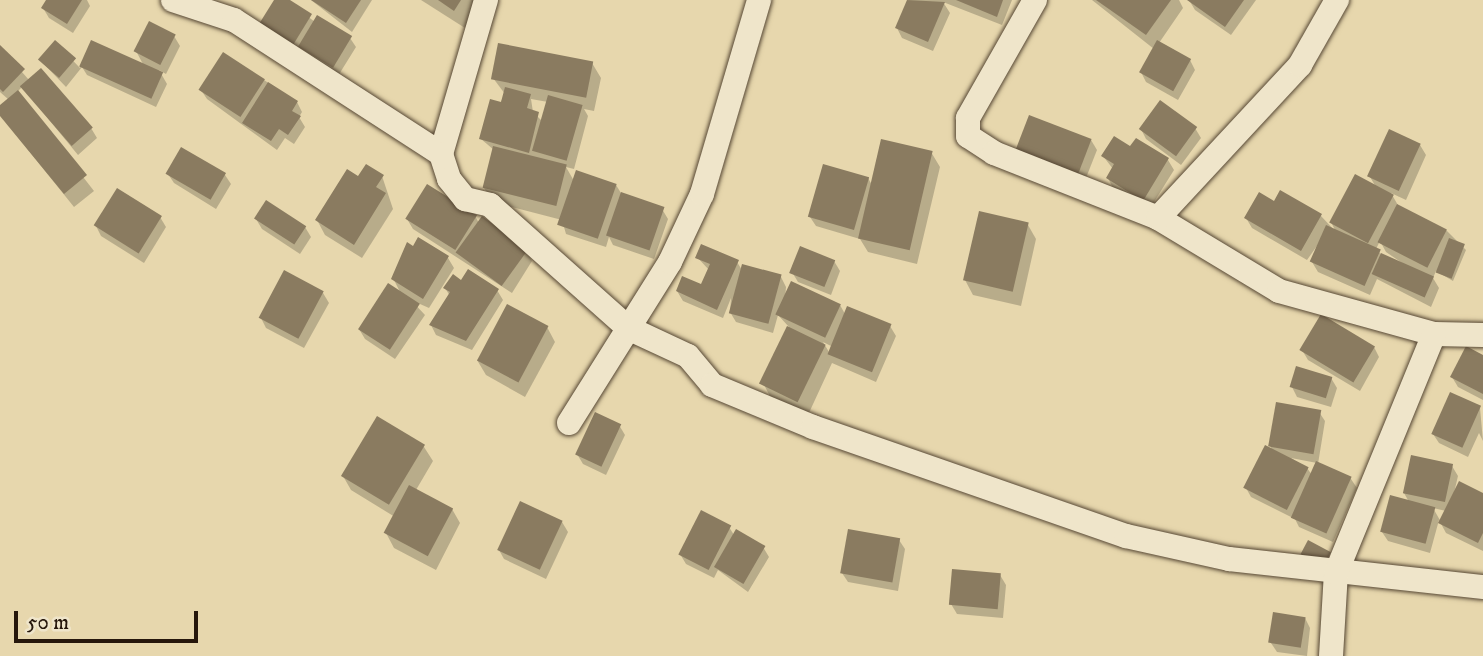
<!DOCTYPE html>
<style>
body{margin:0}
#map{position:relative;width:1483px;height:656px;overflow:hidden;background:#e7d7ad;font-family:"IM FELL DW Pica",serif}
div>[style]{position:absolute}
[style*='--x']{left:calc(var(--x)*1px);top:calc(var(--y)*1px);width:calc(var(--w)*1px);rotate:calc(var(--a)*1deg)}
.shadow>*{inset:0;background:#0003}
.building>*{inset:0;background:#8a7b60;transform-origin:0 0}
.roads{filter:drop-shadow(0 0 2px #564734) drop-shadow(0 0 2px #564734)}
.minor>*{height:24px;margin:-12px;padding:0 12px;transform-origin:12px;border-radius:12px;background:#efe5ca}
span{translate:-50% -50%;white-space:nowrap;text-align:center;line-height:1.15;-webkit-text-stroke:5px #efe5ca;paint-order:stroke}
.scale{position:absolute;left:14px;top:611px;width:184px;height:32px;box-sizing:border-box;border:4px solid #26170c;border-top:0;padding-left:9px;font-size:21px;line-height:24px;white-space:nowrap;color:#26170c;-webkit-text-stroke:5px #efe5ca;paint-order:stroke}
</style>
<div id="map">
<div class="shadow">
<i style="clip-path:polygon(48px 0,87px 0,90px 6px,73px 33px,49px 18px,43px 8px)"></i>
<i style="clip-path:polygon(276px 0,286px 0,315px 22px,350px 38px,356px 47px,338px 76px,267px 34px)"></i>
<i style="clip-path:polygon(311px 0,372px 0,352px 32px)"></i>
<i style="clip-path:polygon(421px 0,483px 0,465px 28px)"></i>
<i style="clip-path:polygon(909px 0,1012px 0,1002px 25px,943px 2px,950px 13px,933px 51px,902px 38px,897px 28px)"></i>
<i style="clip-path:polygon(1092px 0,1179px 0,1183px 8px,1159px 43px,1190px 60px,1195px 70px,1178px 100px,1146px 82px,1141px 72px,1154px 49px)"></i>
<i style="clip-path:polygon(1189px 0,1256px 0,1231px 35px,1195px 10px)"></i>
<i style="clip-path:polygon(174px 36px,180px 46px,166px 74px,159px 70px,167px 84px,156px 107px,87px 75px,82px 67px,66px 87px,41px 61px,56px 43px,80px 68px,92px 42px,144px 66px,136px 51px)"></i>
<i style="clip-path:polygon(0 47px,29px 80px,91px 128px,97px 138px,78px 155px,22px 87px,17px 92px,94px 191px,74px 207px,0 115px,0 107px,9px 100px,0 92px)"></i>
<i style="clip-path:polygon(evenodd,592px 63px,601px 78px,594px 111px,584px 109px,588px 116px,574px 169px,566px 167px,574px 181px,616px 185px,621px 193px,662px 209px,668px 219px,654px 259px,613px 245px,609px 237px,606px 247px,566px 234px,562px 220px,493px 202px,484px 188px,494px 150px,481px 139px,505px 94px,493px 78px,592px 63px,531px 99px,548px 102px,543px 122px,533px 112px,531px 99px)"></i>
<i style="clip-path:polygon(264px 80px,297px 102px,302px 112px,299px 117px,305px 127px,294px 144px,285px 138px,277px 150px,207px 99px,201px 90px)"></i>
<i style="clip-path:polygon(1195px 128px,1201px 138px,1181px 165px,1146px 139px,1141px 129px)"></i>
<i style="clip-path:polygon(1091px 140px,1097px 150px,1084px 183px,1023px 161px)"></i>
<i style="clip-path:polygon(1136px 140px,1168px 160px,1174px 170px,1149px 210px,1113px 188px,1108px 178px,1113px 169px,1103px 156px,1131px 148px)"></i>
<i style="clip-path:polygon(evenodd,1420px 145px,1426px 155px,1406px 200px,1391px 193px,1399px 207px,1446px 230px,1466px 250px,1453px 281px,1436px 271px,1433px 278px,1439px 288px,1431px 307px,1377px 279px,1370px 295px,1318px 272px,1312px 262px,1324px 236px,1307px 260px,1252px 228px,1246px 218px,1275px 203px,1321px 216px,1336px 232px,1331px 222px,1376px 187px,1370px 177px,1420px 145px,1380px 241px,1386px 252px,1408px 267px,1383px 256px,1376px 249px,1380px 241px)"></i>
<i style="clip-path:polygon(931px 152px,940px 167px,917px 264px,868px 252px,860px 239px,816px 226px,810px 217px,868px 178px,872px 185px)"></i>
<i style="clip-path:polygon(168px 174px,225px 175px,231px 184px,216px 209px,174px 183px)"></i>
<i style="clip-path:polygon(382px 176px,393px 209px,362px 258px,325px 235px,317px 220px,359px 178px)"></i>
<i style="clip-path:polygon(475px 216px,479px 223px,527px 251px,532px 261px,512px 293px,413px 229px,407px 219px)"></i>
<i style="clip-path:polygon(160px 217px,166px 227px,144px 263px,101px 236px,96px 226px)"></i>
<i style="clip-path:polygon(256px 219px,305px 227px,311px 237px,300px 254px,262px 229px)"></i>
<i style="clip-path:polygon(1028px 225px,1036px 239px,1021px 306px,973px 295px,965px 280px)"></i>
<i style="clip-path:polygon(419px 239px,448px 258px,454px 268px,429px 308px,411px 300px,425px 315px,395px 359px,365px 339px,359px 329px,401px 294px,393px 278px)"></i>
<i style="clip-path:polygon(evenodd,697px 257px,737px 262px,742px 270px,781px 277px,786px 287px,785px 300px,840px 305px,845px 314px,890px 326px,896px 336px,876px 382px,832px 363px,808px 415px,771px 398px,763px 383px,789px 327px,778px 315px,773px 333px,736px 322px,730px 312px,731px 298px,723px 318px,683px 301px,677px 291px,702px 286px,709px 270px,697px 257px,823px 342px,831px 346px,829px 352px,823px 342px)"></i>
<i style="clip-path:polygon(834px 261px,840px 271px,831px 295px,798px 282px,792px 272px)"></i>
<i style="clip-path:polygon(462px 282px,497px 290px,503px 300px,472px 350px,436px 335px,431px 325px,450px 296px,445px 288px)"></i>
<i style="clip-path:polygon(323px 293px,329px 303px,304px 348px,266px 328px,261px 318px)"></i>
<i style="clip-path:polygon(547px 327px,555px 342px,525px 397px,486px 375px,477px 360px)"></i>
<i style="clip-path:polygon(1374px 347px,1379px 357px,1360px 391px,1308px 360px,1302px 350px)"></i>
<i style="clip-path:polygon(1483px 357px,1483px 400px,1458px 387px,1452px 377px)"></i>
<i style="clip-path:polygon(1331px 378px,1337px 388px,1331px 407px,1297px 397px,1292px 387px)"></i>
<i style="clip-path:polygon(1480px 408px,1483px 441px,1479px 433px,1468px 457px,1439px 443px,1433px 434px)"></i>
<i style="clip-path:polygon(evenodd,1319px 412px,1325px 421px,1318px 464px,1351px 479px,1357px 488px,1333px 542px,1299px 527px,1295px 519px,1251px 497px,1246px 488px,1272px 450px,1270px 446px,1319px 412px,1291px 458px,1317px 463px,1312px 475px,1307px 468px,1291px 458px)"></i>
<i style="clip-path:polygon(377px 418px,424px 447px,433px 461px,416px 490px,452px 509px,460px 523px,436px 570px,394px 548px,386px 533px,395px 517px,351px 490px,343px 476px)"></i>
<i style="clip-path:polygon(619px 425px,625px 435px,606px 475px,583px 464px,577px 454px)"></i>
<i style="clip-path:polygon(evenodd,1452px 466px,1458px 476px,1454px 493px,1483px 495px,1483px 551px,1446px 533px,1439px 520px,1430px 553px,1388px 541px,1382px 532px,1409px 502px,1404px 493px,1452px 466px,1433px 508px,1446px 511px,1441px 522px,1433px 508px)"></i>
<i style="clip-path:polygon(562px 522px,568px 532px,546px 579px,504px 559px,499px 550px)"></i>
<i style="clip-path:polygon(729px 527px,734px 535px,763px 547px,769px 557px,748px 592px,718px 570px,714px 578px,686px 564px,680px 554px)"></i>
<i style="clip-path:polygon(899px 540px,905px 549px,898px 591px,848px 582px,842px 573px)"></i>
<i style="clip-path:polygon(1000px 575px,1006px 585px,1003px 618px,957px 614px,951px 604px)"></i>
<i style="clip-path:polygon(1305px 618px,1310px 628px,1307px 656px,1277px 652px,1271px 643px)"></i>
</div>
<div class="building">
<i style="clip-path:polygon(46px 0,82px 0,67px 24px,41px 8px)"></i>
<i style="clip-path:polygon(274px 0,290px 0,312px 14px,293px 45px,259px 24px)"></i>
<i style="clip-path:polygon(311px 0,361px 0,346px 23px)"></i>
<i style="clip-path:polygon(438px 0,461px 0,454px 11px)"></i>
<i style="clip-path:polygon(907px 0,945px 2px,928px 42px,895px 28px)"></i>
<i style="clip-path:polygon(956px 0,1003px 0,997px 17px)"></i>
<i style="clip-path:polygon(1096px 0,1171px 0,1146px 35px)"></i>
<i style="clip-path:polygon(1187px 0,1244px 0,1225px 27px)"></i>
<i style="left:317px;top:15px;width:41px;height:37px;rotate:31deg"></i>
<i style="left:149px;top:21px;width:30px;height:34px;rotate:27deg"></i>
<i style="left:55px;top:40px;width:28px;height:26px;rotate:41deg"></i>
<i style="left:91px;top:40px;width:79px;height:29px;rotate:24deg"></i>
<i style="left:1157px;top:40px;width:39px;height:37px;rotate:29deg"></i>
<i style="left:498px;top:43px;width:97px;height:37px;rotate:11deg"></i>
<i style="clip-path:polygon(0 45px,25px 69px,3px 92px,0 89px)"></i>
<i style="left:223px;top:52px;width:50px;height:45px;rotate:33deg"></i>
<i style="left:41px;top:68px;width:79px;height:28px;rotate:49deg"></i>
<i style="clip-path:polygon(268px 82px,298px 101px,292px 111px,301px 116px,288px 135px,279px 129px,271px 141px,242px 123px)"></i>
<i style="clip-path:polygon(505px 87px,531px 94px,527px 108px,539px 112px,529px 153px,479px 139px,490px 99px,501px 102px)"></i>
<i style="clip-path:polygon(18px 90px,87px 175px,64px 194px,0 116px,0 105px)"></i>
<i style="left:548px;top:95px;width:36px;height:58px;rotate:16deg"></i>
<i style="left:1160px;top:100px;width:46px;height:36px;rotate:36deg"></i>
<i style="left:1029px;top:115px;width:67px;height:39px;rotate:21deg"></i>
<i style="left:1389px;top:129px;width:35px;height:52px;rotate:25deg"></i>
<i style="clip-path:polygon(1114px 136px,1130px 146px,1136px 138px,1169px 158px,1143px 201px,1106px 178px,1114px 164px,1101px 156px)"></i>
<i style="left:881px;top:139px;width:53px;height:102px;rotate:13deg"></i>
<i style="left:493px;top:146px;width:76px;height:43px;rotate:14deg"></i>
<i style="left:181px;top:147px;width:52px;height:31px;rotate:30deg"></i>
<i style="clip-path:polygon(366px 164px,384px 175px,376px 187px,386px 193px,354px 245px,315px 220px,347px 169px,358px 176px)"></i>
<i style="left:823px;top:164px;width:48px;height:55px;rotate:16deg"></i>
<i style="left:576px;top:170px;width:43px;height:58px;rotate:19deg"></i>
<i style="left:1355px;top:174px;width:44px;height:55px;rotate:28deg"></i>
<i style="left:427px;top:184px;width:59px;height:41px;rotate:32deg"></i>
<i style="left:117px;top:188px;width:53px;height:44px;rotate:32deg"></i>
<i style="clip-path:polygon(1280px 190px,1322px 214px,1301px 251px,1244px 218px,1259px 192px,1274px 201px)"></i>
<i style="left:621px;top:192px;width:46px;height:46px;rotate:19deg"></i>
<i style="left:266px;top:200px;width:48px;height:22px;rotate:33deg"></i>
<i style="left:1397px;top:204px;width:56px;height:43px;rotate:27deg"></i>
<i style="left:979px;top:211px;width:51px;height:71px;rotate:13deg"></i>
<i style="left:482px;top:216px;width:57px;height:45px;rotate:36deg"></i>
<i style="left:1326px;top:225px;width:60px;height:40px;rotate:24deg"></i>
<i style="clip-path:polygon(418px 237px,449px 256px,423px 299px,391px 279px,407px 242px,413px 246px)"></i>
<i style="left:1449px;top:238px;width:17px;height:37px;rotate:21deg"></i>
<i style="clip-path:polygon(701px 244px,739px 260px,717px 310px,676px 291px,682px 276px,701px 284px,710px 264px,695px 258px)"></i>
<i style="left:800px;top:246px;width:38px;height:29px;rotate:22deg"></i>
<i style="left:1381px;top:253px;width:58px;height:23px;rotate:24deg"></i>
<i style="left:742px;top:264px;width:41px;height:51px;rotate:15deg"></i>
<i style="clip-path:polygon(468px 269px,499px 289px,466px 341px,429px 325px,450px 292px,443px 288px,453px 274px,461px 280px)"></i>
<i style="left:284px;top:270px;width:45px;height:54px;rotate:28deg"></i>
<i style="left:791px;top:281px;width:55px;height:37px;rotate:25deg"></i>
<i style="left:388px;top:283px;width:38px;height:55px;rotate:33deg"></i>
<i style="left:507px;top:304px;width:47px;height:64px;rotate:28deg"></i>
<i style="left:847px;top:306px;width:48px;height:52px;rotate:22deg"></i>
<i style="left:1321px;top:314px;width:63px;height:42px;rotate:31deg"></i>
<i style="left:787px;top:326px;width:43px;height:64px;rotate:26deg"></i>
<i style="clip-path:polygon(1466px 346px,1483px 355px,1483px 394px,1450px 377px)"></i>
<i style="left:1296px;top:366px;width:38px;height:22px;rotate:17deg"></i>
<i style="left:1450px;top:392px;width:34px;height:46px;rotate:24deg"></i>
<i style="left:1276px;top:402px;width:46px;height:45px;rotate:10deg"></i>
<i style="left:595px;top:412px;width:29px;height:47px;rotate:25deg"></i>
<i style="left:377px;top:416px;width:56px;height:70px;rotate:31deg"></i>
<i style="left:1265px;top:445px;width:49px;height:48px;rotate:27deg"></i>
<i style="left:1411px;top:455px;width:43px;height:39px;rotate:12deg"></i>
<i style="left:1316px;top:461px;width:39px;height:62px;rotate:24deg"></i>
<i style="clip-path:polygon(1459px 481px,1483px 493px,1483px 533px,1478px 543px,1438px 523px)"></i>
<i style="left:409px;top:485px;width:50px;height:54px;rotate:28deg"></i>
<i style="left:1390px;top:495px;width:47px;height:38px;rotate:15deg"></i>
<i style="left:520px;top:501px;width:47px;height:54px;rotate:25deg"></i>
<i style="left:701px;top:510px;width:34px;height:50px;rotate:27deg"></i>
<i style="left:736px;top:529px;width:34px;height:44px;rotate:30deg"></i>
<i style="left:848px;top:529px;width:53px;height:45px;rotate:10deg"></i>
<i style="left:1308px;top:540px;width:26px;height:16px;rotate:28deg"></i>
<i style="left:952px;top:569px;width:49px;height:36px;rotate:5deg"></i>
<i style="left:1273px;top:612px;width:33px;height:31px;rotate:9deg"></i>
</div>
<div class="roads">
<div class="minor">
<i style="--x:173;--y:0;--w:64;--a:18.2"></i>
<i style="--x:234;--y:20;--w:247;--a:32.9"></i>
<i style="--x:486;--y:0;--w:160;--a:106.3"></i>
<i style="--x:441;--y:154;--w:26;--a:72"></i>
<i style="--x:449;--y:179;--w:26;--a:51"></i>
<i style="--x:465;--y:199;--w:26;--a:13"></i>
<i style="--x:490;--y:205;--w:185;--a:41.7"></i>
<i style="--x:628;--y:328;--w:66;--a:25"></i>
<i style="--x:688;--y:356;--w:38;--a:50"></i>
<i style="--x:712;--y:385;--w:109;--a:22.6"></i>
<i style="--x:813;--y:427;--w:331;--a:19.2"></i>
<i style="--x:1126;--y:536;--w:106;--a:12.6"></i>
<i style="--x:1229;--y:559;--w:256;--a:6.3"></i>
<i style="--x:1035;--y:0;--w:136;--a:119.6"></i>
<i style="--x:968;--y:118;--w:18;--a:90"></i>
<i style="--x:968;--y:136;--w:31;--a:33"></i>
<i style="--x:994;--y:153;--w:176;--a:21.6"></i>
<i style="--x:1158;--y:218;--w:141;--a:31.1"></i>
<i style="--x:1279;--y:291;--w:161;--a:15.5"></i>
<i style="--x:1434;--y:334;--w:49;--a:1.2"></i>
<i style="--x:1158;--y:218;--w:209;--a:-47.1"></i>
<i style="--x:1300;--y:65;--w:75;--a:-60.4"></i>
<i style="--x:569;--y:423;--w:190;--a:-57.9"></i>
<i style="--x:670;--y:262;--w:75;--a:-64.8"></i>
<i style="--x:702;--y:194;--w:202;--a:-73.6"></i>
<i style="--x:1331;--y:656;--w:83;--a:-86.6"></i>
<i style="--x:1336;--y:573;--w:258;--a:-67.7"></i>
</div>
</div>
<div class="scale">50 m</div>
</div>
